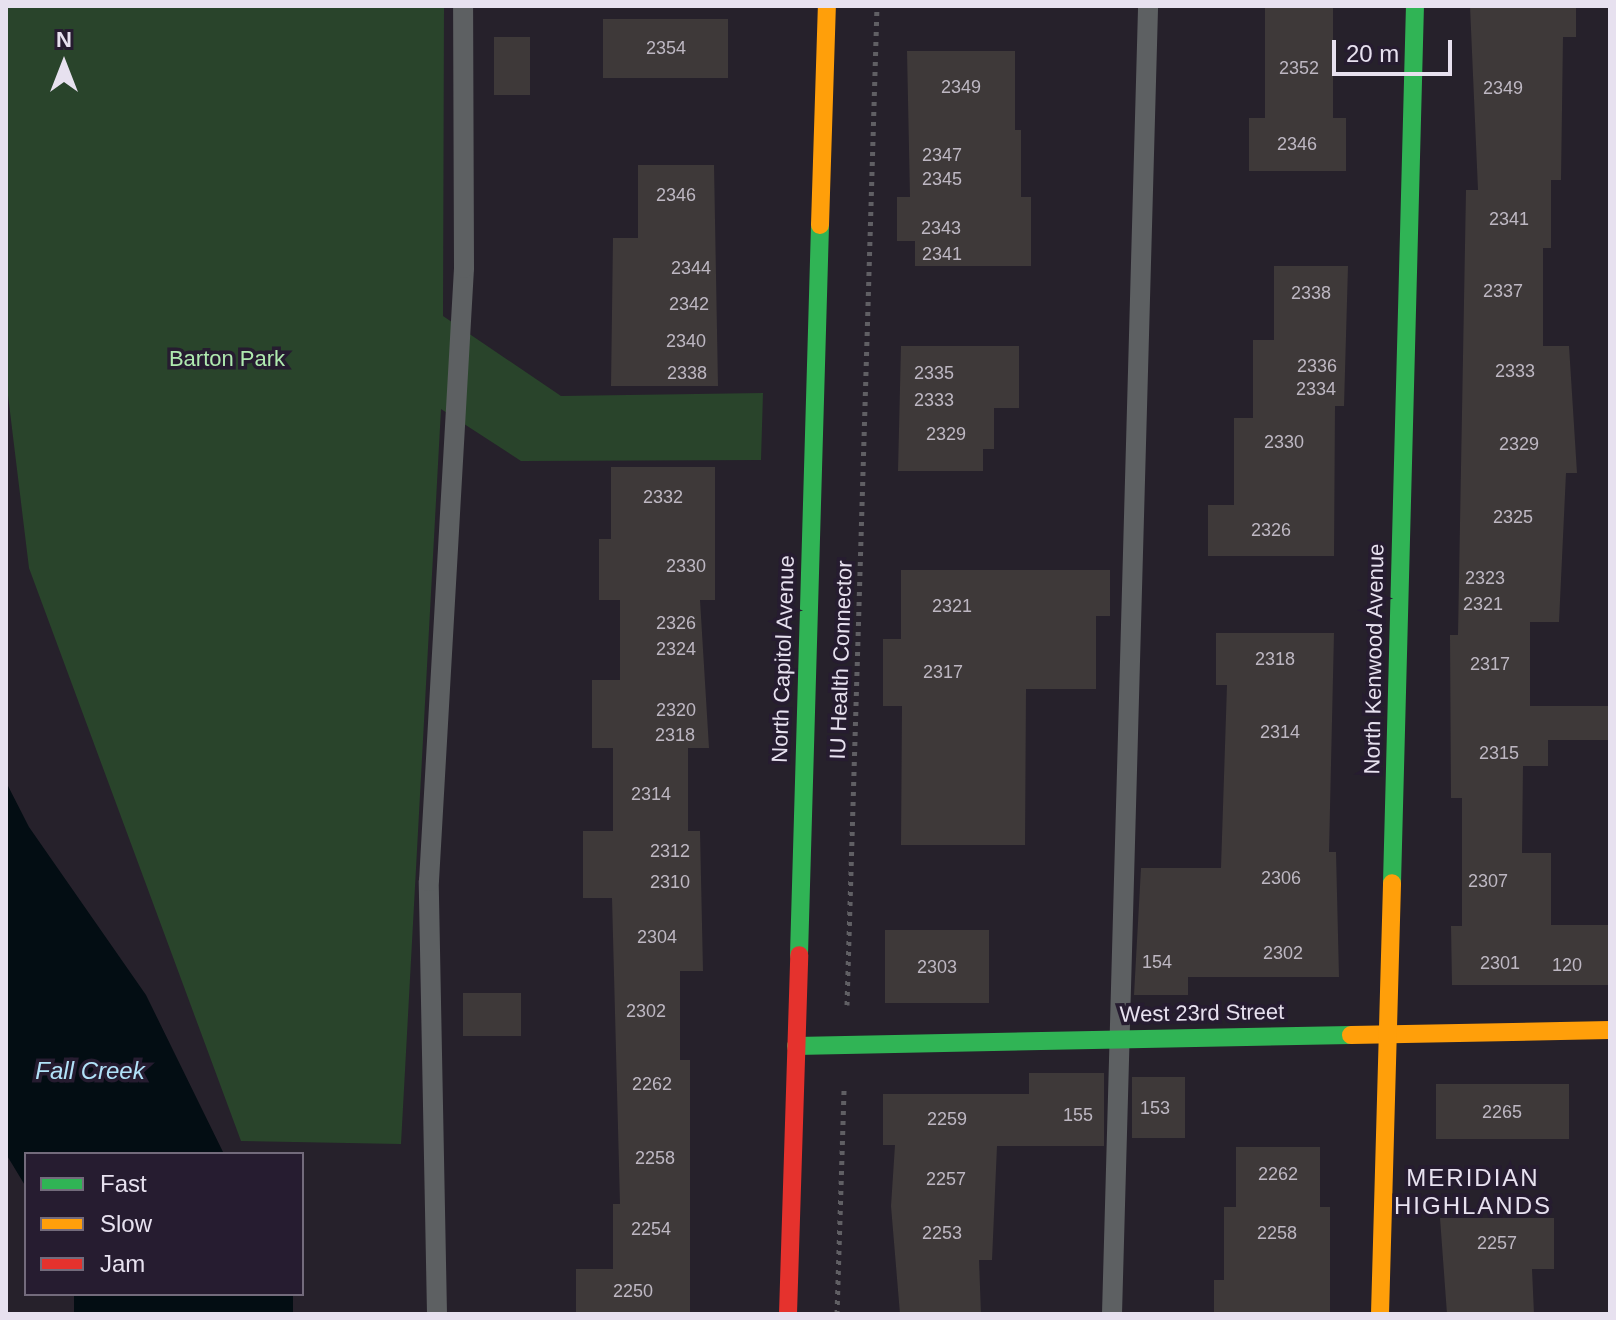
<!DOCTYPE html>
<style>
body{margin:0}
#map{position:relative;width:1616px;height:1320px;overflow:hidden;background:#26212b;font-family:Arial,sans-serif}
div>[style]{position:absolute}
[style*='--x']{left:calc(var(--x)*1px);top:calc(var(--y)*1px);width:calc(var(--w)*1px);rotate:calc(var(--a)*1deg)}
.green>*{inset:0;background:#29442b}
.water>*{inset:0;background:#030d13;transform-origin:0 0}
.building>*{inset:0;background:#3e3939;transform-origin:0 0}
.path>*{height:5px;margin-top:-2.5px;transform-origin:0;background:repeating-linear-gradient(90deg,#605f64 0 4px,transparent 0 10px)}
.lane>*{height:20px;margin:-10px;padding:0 10px;transform-origin:10px;border-radius:10px;background:#5d6062}
.fast>*{height:18px;margin:-9px;padding:0 9px;transform-origin:9px;border-radius:9px;background:#30b455}
.slow>*{height:18px;margin:-9px;padding:0 9px;transform-origin:9px;border-radius:9px;background:#ff9f0a}
.jam>*{height:18px;margin:-9px;padding:0 9px;transform-origin:9px;border-radius:9px;background:#e5322d}
span{translate:-50% -50%;white-space:nowrap;text-align:center;line-height:1.15;-webkit-text-stroke:7px #261c30;paint-order:stroke}
.number-label{font-size:18px;color:#bdb7c2}
.number-label span{-webkit-text-stroke-width:0}
.park-label{font-size:22px;color:#afe9af}
.street-label{font-size:22px;color:#e7e1ef}
.water-label{font-size:24px;color:#b1e2f8;font-style:italic}
.neighbourhood-label{font-size:24px;color:#e7e1ef;letter-spacing:2px}
.frame{position:absolute;inset:0;border:8px solid #e7e1ef;pointer-events:none}
.legend{position:absolute;left:24px;top:1152px;width:280px;height:144px;box-sizing:border-box;background:#261c30;border:2px solid #736b7c;margin:0;padding:10px 14px;list-style:none;font-size:24px;color:#e7e1ef}
.legend li{display:flex;align-items:center;gap:16px;height:40px}
.legend b{width:40px;border:2px solid #736b7c}
.north{position:absolute;left:24px;top:24px;width:80px;height:80px;-webkit-text-stroke:6px #261c30;paint-order:stroke;rotate:0deg;font-size:22px;font-weight:700;line-height:32px;text-align:center;color:#e7e1ef}
.north::after{content:'';display:block;margin:auto;width:28px;height:36px;background:#e7e1ef;clip-path:polygon(50% 0,100% 100%,50% 72%,0 100%)}
.scale{position:absolute;left:1332px;top:40px;width:120px;height:36px;box-sizing:border-box;border:4px solid #e7e1ef;border-top:0;padding-left:10px;font-size:24px;line-height:28px;white-space:nowrap;color:#e7e1ef;-webkit-text-stroke:6px #261c30;paint-order:stroke}
</style>
<div id="map">
<div class="green">
<i style="clip-path:polygon(7px 6px,444px 6px,443px 316px,561px 396px,763px 393px,761px 460px,521px 461px,441px 409px,401px 1144px,241px 1141px,29px 568px,6px 379px)"></i>
</div>
<div class="water">
<i style="clip-path:polygon(6px 782px,29px 827px,146px 995px,224px 1154px,26px 1154px,26px 1187px,6px 1154px)"></i>
<i style="left:74px;top:1294px;width:219px;height:21px"></i>
</div>
<div class="building">
<i style="clip-path:polygon(1265px 6px,1333px 6px,1333px 118px,1346px 118px,1346px 171px,1249px 171px,1249px 118px,1265px 118px)"></i>
<i style="clip-path:polygon(1470px 6px,1576px 6px,1576px 37px,1563px 37px,1561px 180px,1551px 180px,1551px 248px,1543px 248px,1543px 346px,1569px 346px,1577px 473px,1566px 473px,1559px 622px,1530px 622px,1530px 706px,1610px 706px,1610px 740px,1548px 740px,1548px 766px,1523px 766px,1522px 853px,1551px 853px,1551px 925px,1610px 925px,1610px 985px,1452px 985px,1451px 926px,1462px 926px,1462px 798px,1451px 798px,1450px 635px,1458px 635px,1466px 190px,1478px 190px)"></i>
<i style="left:603px;top:19px;width:125px;height:59px"></i>
<i style="left:494px;top:37px;width:36px;height:58px"></i>
<i style="clip-path:polygon(907px 51px,1015px 51px,1015px 130px,1021px 130px,1021px 197px,1031px 197px,1031px 266px,915px 266px,915px 241px,897px 241px,897px 197px,910px 197px)"></i>
<i style="clip-path:polygon(638px 165px,714px 165px,718px 386px,611px 386px,613px 238px,638px 238px)"></i>
<i style="clip-path:polygon(1274px 266px,1348px 266px,1344px 406px,1335px 406px,1334px 556px,1208px 556px,1208px 505px,1234px 505px,1234px 418px,1253px 418px,1253px 340px,1274px 340px)"></i>
<i style="clip-path:polygon(901px 346px,1019px 346px,1019px 408px,994px 408px,994px 449px,983px 449px,983px 471px,898px 471px)"></i>
<i style="clip-path:polygon(611px 467px,715px 467px,715px 600px,700px 600px,709px 748px,688px 748px,688px 831px,700px 831px,703px 971px,680px 971px,680px 1060px,690px 1060px,690px 1314px,576px 1314px,576px 1269px,613px 1269px,613px 1204px,620px 1204px,612px 898px,583px 898px,583px 831px,613px 831px,613px 748px,592px 748px,592px 680px,620px 680px,620px 600px,599px 600px,599px 539px,611px 539px)"></i>
<i style="clip-path:polygon(901px 570px,1110px 570px,1110px 616px,1096px 616px,1096px 689px,1026px 689px,1025px 845px,901px 845px,902px 706px,883px 706px,883px 639px,901px 639px)"></i>
<i style="clip-path:polygon(1216px 633px,1334px 633px,1329px 852px,1336px 852px,1339px 977px,1188px 977px,1188px 995px,1134px 995px,1141px 868px,1221px 868px,1227px 685px,1216px 685px)"></i>
<i style="left:885px;top:930px;width:104px;height:73px"></i>
<i style="left:521px;top:993px;width:43px;height:58px;rotate:90deg"></i>
<i style="clip-path:polygon(1029px 1073px,1104px 1073px,1104px 1146px,997px 1146px,992px 1260px,979px 1260px,981px 1314px,900px 1314px,891px 1206px,895px 1145px,883px 1145px,883px 1094px,1029px 1094px)"></i>
<i style="left:1132px;top:1077px;width:53px;height:61px"></i>
<i style="left:1436px;top:1084px;width:133px;height:55px"></i>
<i style="clip-path:polygon(1236px 1147px,1320px 1147px,1320px 1207px,1330px 1207px,1330px 1314px,1214px 1314px,1214px 1280px,1224px 1280px,1224px 1207px,1236px 1207px)"></i>
<i style="clip-path:polygon(1440px 1218px,1554px 1218px,1554px 1269px,1532px 1269px,1534px 1314px,1447px 1314px)"></i>
</div>
<div class="path">
<i style="--x:847;--y:1005;--w:999;--a:-88.28"></i>
<i style="--x:837;--y:1314;--w:227;--a:-88.2"></i>
</div>
<div class="lane">
<i style="--x:437;--y:1314;--w:433;--a:-91.1"></i>
<i style="--x:429;--y:881;--w:614;--a:-86.73"></i>
<i style="--x:464;--y:268;--w:262;--a:-90.2"></i>
<i style="--x:1112;--y:1314;--w:1308;--a:-88.42"></i>
</div>
<div class="fast">
<i style="--x:1392;--y:883;--w:877;--a:-88.5"></i>
<i style="--x:799;--y:955;--w:730;--a:-88.35"></i>
<i style="--x:796;--y:1046;--w:555;--a:-1.14"></i>
</div>
<div class="slow">
<i style="--x:820;--y:225;--w:219;--a:-88.2"></i>
<i style="--x:1351;--y:1035;--w:259;--a:-1.1"></i>
<i style="--x:1380;--y:1314;--w:431;--a:-88.4"></i>
</div>
<div class="jam">
<i style="--x:788;--y:1314;--w:359;--a:-88.2"></i>
</div>
<div class="number-label">
<span style="left:666px;top:48px">2354</span>
<span style="left:1299px;top:68px">2352</span>
<span style="left:961px;top:87px">2349</span>
<span style="left:1503px;top:88px">2349</span>
<span style="left:1297px;top:144px">2346</span>
<span style="left:942px;top:155px">2347</span>
<span style="left:942px;top:179px">2345</span>
<span style="left:676px;top:195px">2346</span>
<span style="left:1509px;top:219px">2341</span>
<span style="left:941px;top:228px">2343</span>
<span style="left:942px;top:254px">2341</span>
<span style="left:691px;top:268px">2344</span>
<span style="left:1503px;top:291px">2337</span>
<span style="left:1311px;top:293px">2338</span>
<span style="left:689px;top:304px">2342</span>
<span style="left:686px;top:341px">2340</span>
<span style="left:1317px;top:366px">2336</span>
<span style="left:1515px;top:371px">2333</span>
<span style="left:687px;top:373px">2338</span>
<span style="left:934px;top:373px">2335</span>
<span style="left:1316px;top:389px">2334</span>
<span style="left:934px;top:400px">2333</span>
<span style="left:946px;top:434px">2329</span>
<span style="left:1284px;top:442px">2330</span>
<span style="left:1519px;top:444px">2329</span>
<span style="left:663px;top:497px">2332</span>
<span style="left:1513px;top:517px">2325</span>
<span style="left:1271px;top:530px">2326</span>
<span style="left:686px;top:566px">2330</span>
<span style="left:1485px;top:578px">2323</span>
<span style="left:1483px;top:604px">2321</span>
<span style="left:952px;top:606px">2321</span>
<span style="left:676px;top:623px">2326</span>
<span style="left:676px;top:649px">2324</span>
<span style="left:1275px;top:659px">2318</span>
<span style="left:1490px;top:664px">2317</span>
<span style="left:943px;top:672px">2317</span>
<span style="left:676px;top:710px">2320</span>
<span style="left:1280px;top:732px">2314</span>
<span style="left:675px;top:735px">2318</span>
<span style="left:1499px;top:753px">2315</span>
<span style="left:651px;top:794px">2314</span>
<span style="left:670px;top:851px">2312</span>
<span style="left:1281px;top:878px">2306</span>
<span style="left:1488px;top:881px">2307</span>
<span style="left:670px;top:882px">2310</span>
<span style="left:657px;top:937px">2304</span>
<span style="left:1283px;top:953px">2302</span>
<span style="left:1157px;top:962px">154</span>
<span style="left:1500px;top:963px">2301</span>
<span style="left:1567px;top:965px">120</span>
<span style="left:937px;top:967px">2303</span>
<span style="left:646px;top:1011px">2302</span>
<span style="left:652px;top:1084px">2262</span>
<span style="left:1155px;top:1108px">153</span>
<span style="left:1502px;top:1112px">2265</span>
<span style="left:1078px;top:1115px">155</span>
<span style="left:947px;top:1119px">2259</span>
<span style="left:655px;top:1158px">2258</span>
<span style="left:1278px;top:1174px">2262</span>
<span style="left:946px;top:1179px">2257</span>
<span style="left:651px;top:1229px">2254</span>
<span style="left:942px;top:1233px">2253</span>
<span style="left:1277px;top:1233px">2258</span>
<span style="left:1497px;top:1243px">2257</span>
<span style="left:633px;top:1291px">2250</span>
</div>
<div class="park-label">
<span style="left:227px;top:359px">Barton Park</span>
</div>
<div class="street-label">
<span style="left:783px;top:659px;rotate:-88deg">North Capitol Avenue</span>
<span style="left:1374px;top:659px;rotate:-89deg">North Kenwood Avenue</span>
<span style="left:841px;top:660px;rotate:-88deg">IU Health Connector</span>
<span style="left:1202px;top:1013px;rotate:-1deg">West 23rd Street</span>
</div>
<div class="water-label">
<span style="left:90px;top:1071px">Fall Creek</span>
</div>
<div class="neighbourhood-label">
<span style="left:1473px;top:1192px">MERIDIAN<br>HIGHLANDS</span>
</div>
<div class="frame"></div>
<ul class="legend">
<li><b style="height:10px;background:#30b455"></b>Fast</li>
<li><b style="height:10px;background:#ff9f0a"></b>Slow</li>
<li><b style="height:10px;background:#e5322d"></b>Jam</li>
</ul>
<div class="north">N</div>
<div class="scale">20 m</div>
</div>
